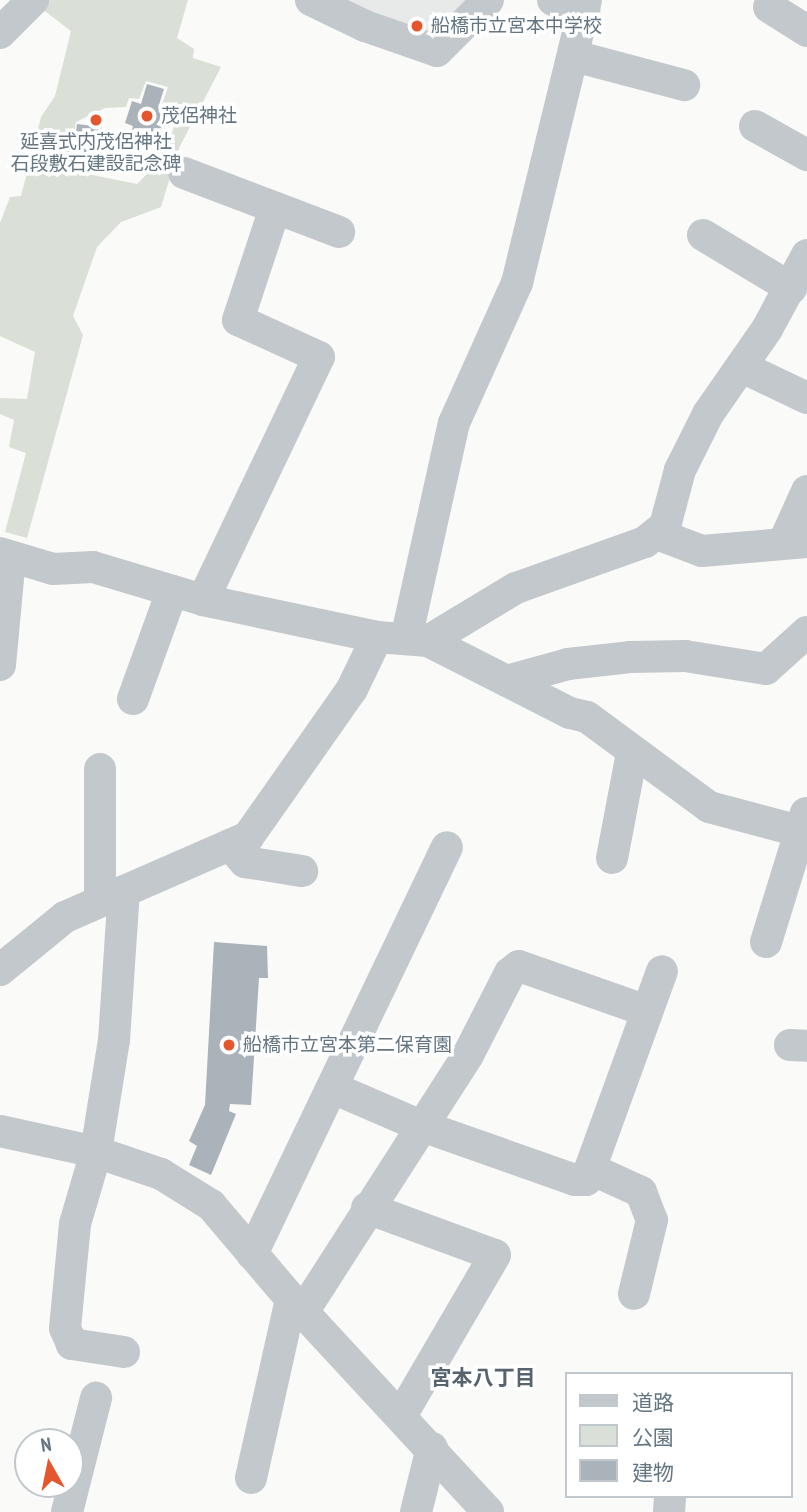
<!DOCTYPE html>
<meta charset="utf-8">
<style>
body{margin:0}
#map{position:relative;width:807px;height:1512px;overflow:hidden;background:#fafaf8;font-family:"PT Sans Narrow","Noto Sans JP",sans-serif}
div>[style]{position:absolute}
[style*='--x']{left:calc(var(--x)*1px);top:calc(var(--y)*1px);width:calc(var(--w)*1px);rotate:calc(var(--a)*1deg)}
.built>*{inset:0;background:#e8e9e9}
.green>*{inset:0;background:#dadfd7}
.building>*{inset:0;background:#aab3b9;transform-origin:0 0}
.minor>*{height:32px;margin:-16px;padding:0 16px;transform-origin:16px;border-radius:16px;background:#c3c8cc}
.dots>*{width:19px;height:19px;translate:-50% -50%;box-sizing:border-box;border:4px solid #fff;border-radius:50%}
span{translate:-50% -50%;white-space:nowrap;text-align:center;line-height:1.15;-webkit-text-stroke:7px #fff;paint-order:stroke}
.poi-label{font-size:19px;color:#657683}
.left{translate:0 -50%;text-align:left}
.neighbourhood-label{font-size:21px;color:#57646e;font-weight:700}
.legend{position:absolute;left:565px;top:1372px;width:228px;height:126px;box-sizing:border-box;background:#fff;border:2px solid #c1c8cd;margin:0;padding:9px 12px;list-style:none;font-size:21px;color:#657683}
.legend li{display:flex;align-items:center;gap:14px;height:35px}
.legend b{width:35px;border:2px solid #c1c8cd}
.north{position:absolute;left:14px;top:1428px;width:70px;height:70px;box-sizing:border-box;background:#fff;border:2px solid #c1c8cd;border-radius:50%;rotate:351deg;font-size:19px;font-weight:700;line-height:28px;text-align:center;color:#657683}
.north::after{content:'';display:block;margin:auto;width:24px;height:32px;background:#e4572e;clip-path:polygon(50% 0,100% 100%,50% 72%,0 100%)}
</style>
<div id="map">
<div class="built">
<i style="clip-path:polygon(325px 0,480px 0,424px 41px)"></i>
</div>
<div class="green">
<i style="clip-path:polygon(evenodd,50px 0,188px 0,177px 38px,194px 49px,193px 58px,221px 67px,179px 148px,161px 207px,121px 222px,97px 247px,73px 316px,83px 335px,27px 538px,5px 532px,26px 453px,9px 447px,14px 420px,0 414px,0 398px,27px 399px,35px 352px,0 336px,0 223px,10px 197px,21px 196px,41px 117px,55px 96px,71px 31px,42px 9px,50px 0,146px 81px,168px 87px,162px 104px,178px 111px,166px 155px,137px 184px,68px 170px,76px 122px,105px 108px,126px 107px,129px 98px,139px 99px,146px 81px)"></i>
</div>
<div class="building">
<i style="clip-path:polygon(147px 84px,164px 89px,158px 108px,170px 111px,162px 137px,152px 134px,149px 144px,130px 138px,133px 126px,125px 123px,132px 101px,141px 104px)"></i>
<i style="left:77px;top:124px;width:25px;height:45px;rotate:7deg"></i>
<i style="clip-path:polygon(214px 942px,267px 946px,268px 978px,259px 978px,251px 1105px,230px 1104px,229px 1111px,236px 1114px,211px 1175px,189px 1165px,197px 1146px,189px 1141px,205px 1105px)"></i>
</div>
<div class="minor">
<i style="--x:311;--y:0;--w:60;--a:25.7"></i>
<i style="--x:365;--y:26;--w:76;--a:19.1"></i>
<i style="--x:437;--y:51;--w:72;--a:-45"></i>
<i style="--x:553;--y:0;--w:33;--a:18"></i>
<i style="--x:769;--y:7;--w:45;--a:32.3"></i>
<i style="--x:0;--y:33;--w:47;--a:-45"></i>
<i style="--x:574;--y:56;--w:114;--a:14.8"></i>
<i style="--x:755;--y:126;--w:60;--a:29.1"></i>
<i style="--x:184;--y:173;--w:166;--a:20.8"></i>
<i style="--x:703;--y:235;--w:103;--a:31.1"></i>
<i style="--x:742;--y:367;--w:72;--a:25.5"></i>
<i style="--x:657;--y:534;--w:48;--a:20.7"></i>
<i style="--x:702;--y:551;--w:105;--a:-4.9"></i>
<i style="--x:784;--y:542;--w:56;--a:-65.7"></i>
<i style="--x:0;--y:553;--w:55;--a:16.8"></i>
<i style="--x:53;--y:569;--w:40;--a:-2.9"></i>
<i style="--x:93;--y:567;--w:115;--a:16.7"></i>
<i style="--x:203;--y:600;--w:178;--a:12"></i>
<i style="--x:377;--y:637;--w:51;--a:4.5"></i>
<i style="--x:428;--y:641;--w:159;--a:26.9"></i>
<i style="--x:570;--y:713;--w:17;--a:13"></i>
<i style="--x:587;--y:717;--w:152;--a:36.4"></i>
<i style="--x:709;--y:807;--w:101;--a:14.9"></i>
<i style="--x:203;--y:600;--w:269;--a:-64.5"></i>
<i style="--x:319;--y:357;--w:89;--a:-155.4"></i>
<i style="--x:238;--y:320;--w:118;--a:-71.7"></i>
<i style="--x:406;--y:639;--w:221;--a:-77.5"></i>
<i style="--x:454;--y:423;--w:154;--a:-65.8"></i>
<i style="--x:517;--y:283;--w:291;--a:-76.3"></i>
<i style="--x:428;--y:641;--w:103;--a:-31.1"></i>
<i style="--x:516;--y:588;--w:137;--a:-19.6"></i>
<i style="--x:645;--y:542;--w:26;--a:-39"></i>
<i style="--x:665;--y:526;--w:58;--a:-75"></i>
<i style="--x:680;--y:470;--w:63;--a:-63.4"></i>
<i style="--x:708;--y:414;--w:103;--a:-55.2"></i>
<i style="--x:767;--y:329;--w:84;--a:-61.6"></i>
<i style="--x:0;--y:665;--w:107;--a:-84.7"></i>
<i style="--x:507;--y:681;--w:63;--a:-15.6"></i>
<i style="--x:568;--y:664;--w:62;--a:-6.4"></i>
<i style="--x:630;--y:657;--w:55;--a:-1"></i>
<i style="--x:685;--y:656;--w:82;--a:9.1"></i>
<i style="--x:766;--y:669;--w:55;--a:-42.1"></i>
<i style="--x:133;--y:699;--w:115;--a:-70.1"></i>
<i style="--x:230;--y:845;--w:23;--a:49"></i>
<i style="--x:245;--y:862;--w:58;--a:9"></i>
<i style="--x:612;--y:858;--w:107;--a:-79.2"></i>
<i style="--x:100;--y:900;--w:131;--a:-90"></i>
<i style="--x:766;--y:942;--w:135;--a:-72.8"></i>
<i style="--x:0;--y:970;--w:84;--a:-39.2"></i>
<i style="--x:65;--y:917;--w:200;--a:-23.6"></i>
<i style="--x:248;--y:837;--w:181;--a:-54.9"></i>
<i style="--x:352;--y:689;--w:58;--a:-64.3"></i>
<i style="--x:790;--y:1045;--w:17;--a:3"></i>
<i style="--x:333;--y:1088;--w:94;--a:23.3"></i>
<i style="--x:419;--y:1125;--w:165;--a:19.4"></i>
<i style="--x:575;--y:1180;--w:11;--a:0"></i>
<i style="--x:586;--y:1180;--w:222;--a:-70"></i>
<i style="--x:0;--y:1131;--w:98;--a:12.3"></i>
<i style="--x:96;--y:1152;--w:69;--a:18.7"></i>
<i style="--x:161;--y:1174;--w:59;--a:31.8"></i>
<i style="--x:211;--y:1205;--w:123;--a:49.6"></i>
<i style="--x:291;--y:1299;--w:290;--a:47.2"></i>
<i style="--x:593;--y:1170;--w:53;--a:24.6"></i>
<i style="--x:641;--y:1192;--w:30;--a:69"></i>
<i style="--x:652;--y:1220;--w:76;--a:103.7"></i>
<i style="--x:367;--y:1208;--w:136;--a:20.2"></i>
<i style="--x:495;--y:1255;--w:184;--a:120.3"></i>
<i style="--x:252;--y:1254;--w:451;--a:-64.4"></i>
<i style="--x:303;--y:1312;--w:305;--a:-57.3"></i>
<i style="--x:468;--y:1055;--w:92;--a:-62.9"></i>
<i style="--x:510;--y:973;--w:11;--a:-38"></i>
<i style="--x:519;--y:966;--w:136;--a:19.4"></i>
<i style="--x:124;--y:1352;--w:53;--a:-171.3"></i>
<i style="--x:72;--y:1344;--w:17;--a:-114"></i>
<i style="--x:65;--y:1328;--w:104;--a:-84.5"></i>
<i style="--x:75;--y:1224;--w:75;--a:-73.7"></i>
<i style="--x:96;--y:1152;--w:113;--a:-80.9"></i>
<i style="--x:114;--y:1040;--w:149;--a:-86.2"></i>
<i style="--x:251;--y:1478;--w:183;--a:-77.4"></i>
<i style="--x:67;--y:1512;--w:118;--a:-75.7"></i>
<i style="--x:416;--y:1512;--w:66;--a:-76"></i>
<i style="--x:669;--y:1512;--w:16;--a:-86"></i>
</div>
<div class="dots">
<i style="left:417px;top:26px;background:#e4572e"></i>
<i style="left:147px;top:116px;background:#e4572e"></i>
<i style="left:96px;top:120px;background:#e4572e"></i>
<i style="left:229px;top:1045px;background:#e4572e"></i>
</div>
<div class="poi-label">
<span class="left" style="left:431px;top:26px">船橋市立宮本中学校</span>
<span class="left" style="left:161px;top:116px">茂侶神社</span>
<span style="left:96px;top:153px">延喜式内茂侶神社<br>石段敷石建設記念碑</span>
<span class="left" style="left:243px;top:1045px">船橋市立宮本第二保育園</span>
</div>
<div class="neighbourhood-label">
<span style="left:483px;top:1378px">宮本八丁目</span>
</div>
<ul class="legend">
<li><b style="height:9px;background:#c3c8cc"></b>道路</li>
<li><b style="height:19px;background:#dadfd7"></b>公園</li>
<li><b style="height:19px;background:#aab3b9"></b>建物</li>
</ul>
<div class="north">N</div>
</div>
